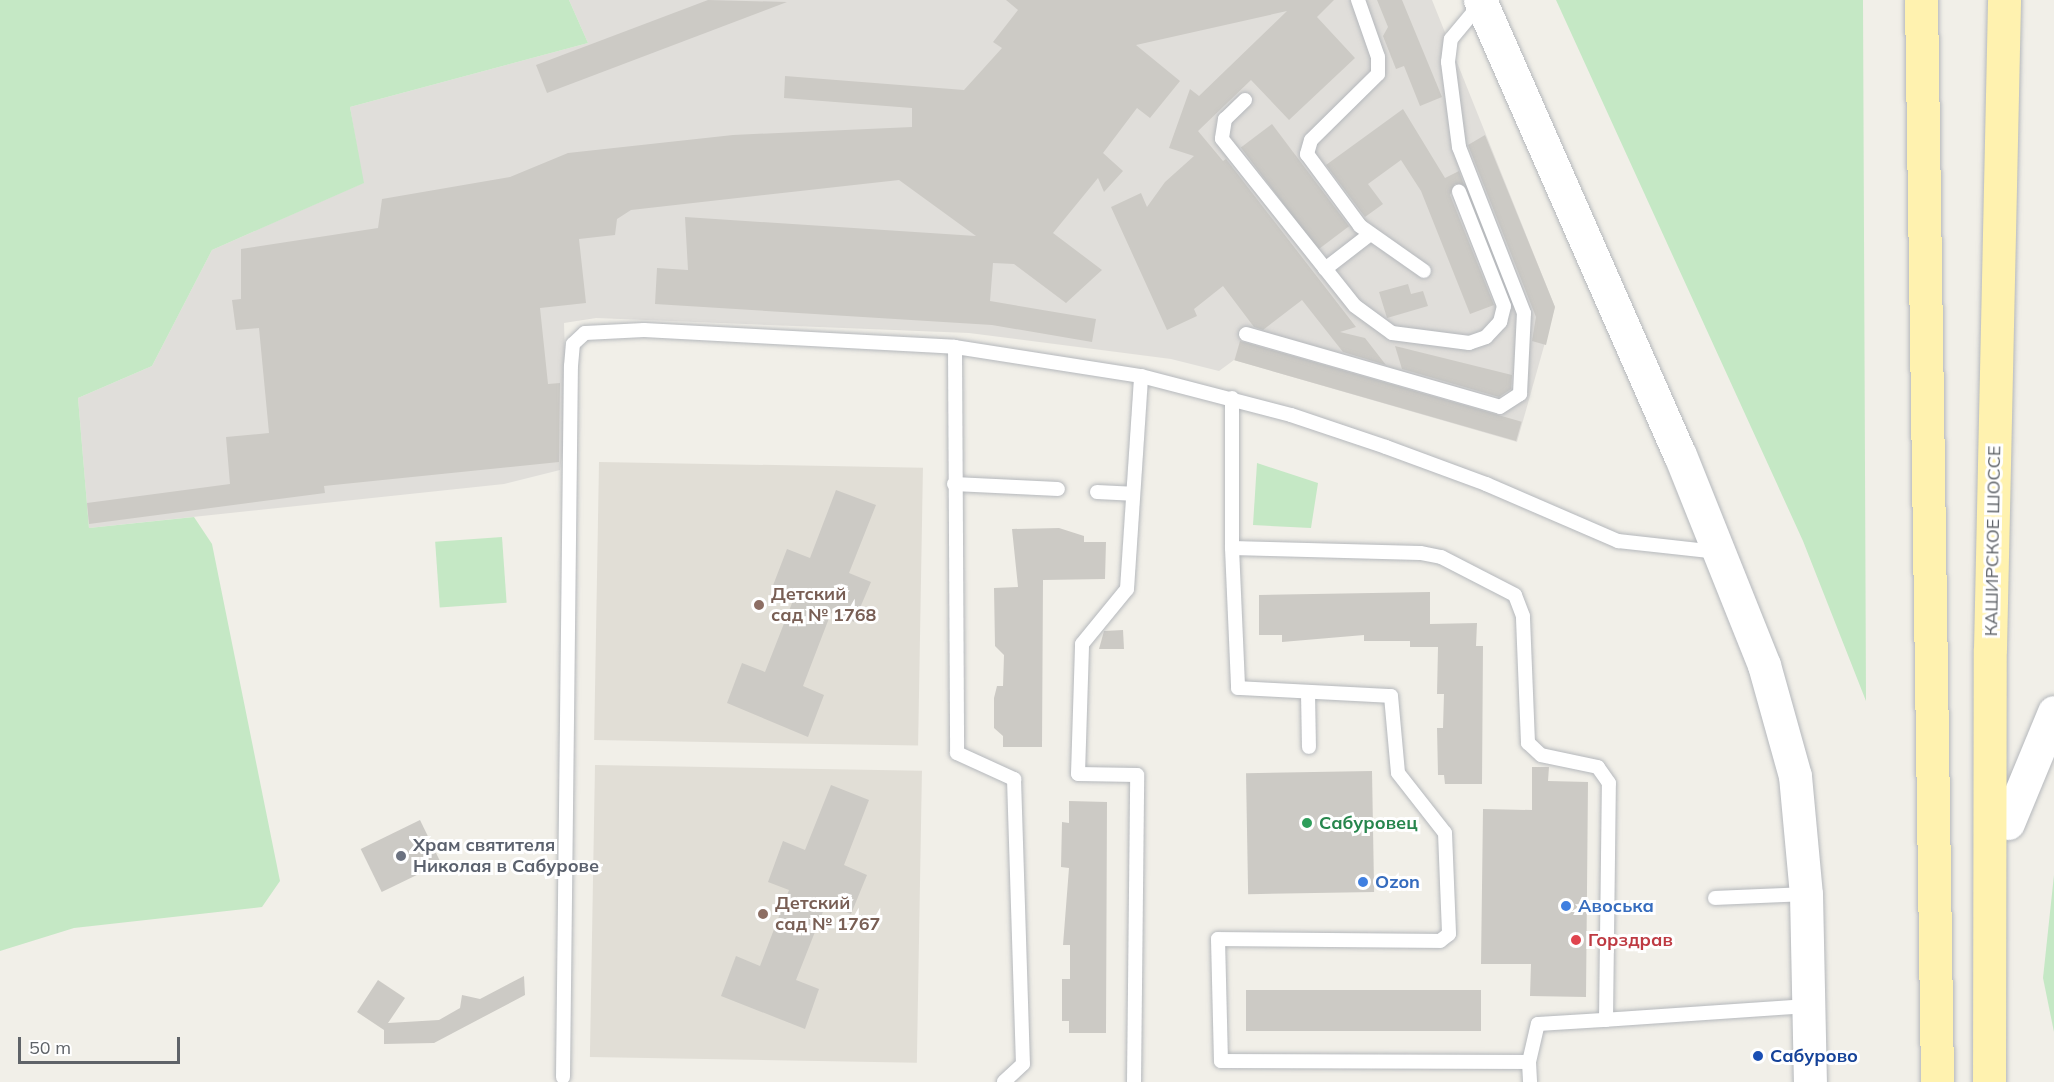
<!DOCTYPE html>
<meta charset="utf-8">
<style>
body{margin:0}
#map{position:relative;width:2054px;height:1082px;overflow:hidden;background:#f1efe8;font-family:Mulish,sans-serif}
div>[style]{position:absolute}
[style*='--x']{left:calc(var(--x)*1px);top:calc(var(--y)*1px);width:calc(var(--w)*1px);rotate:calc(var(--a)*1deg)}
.industrial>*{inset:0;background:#e0deda}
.education>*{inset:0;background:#e1ded6;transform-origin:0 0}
.green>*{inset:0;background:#c5e8c5;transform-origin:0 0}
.building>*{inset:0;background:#cccac5;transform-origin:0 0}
.roads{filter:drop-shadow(0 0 2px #b5b8bc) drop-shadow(0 0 2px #b5b8bc)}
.lane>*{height:14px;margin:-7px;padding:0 7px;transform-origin:7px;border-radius:7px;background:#fff}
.secondary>*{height:33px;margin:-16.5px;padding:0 16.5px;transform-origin:16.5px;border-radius:16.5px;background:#fff}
.primary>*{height:33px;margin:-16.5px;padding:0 16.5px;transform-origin:16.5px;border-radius:16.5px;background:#fff2af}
.dots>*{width:16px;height:16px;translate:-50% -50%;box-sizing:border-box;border:3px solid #fff;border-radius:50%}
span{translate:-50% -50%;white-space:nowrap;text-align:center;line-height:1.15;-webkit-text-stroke:6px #fff;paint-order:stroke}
.street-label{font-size:18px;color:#5f6368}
.education-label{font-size:18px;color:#785e54;font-weight:700}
.left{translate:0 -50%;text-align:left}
.leisure-label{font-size:18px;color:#27864d;font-weight:700}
.worship-label{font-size:18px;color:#5b616d;font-weight:700}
.shop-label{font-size:18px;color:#366cbe;font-weight:700}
.health-label{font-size:18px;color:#be3a42;font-weight:700}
.transit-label{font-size:18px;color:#164399;font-weight:700}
.scale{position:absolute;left:18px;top:1037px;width:162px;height:27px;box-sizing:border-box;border:3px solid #5f6368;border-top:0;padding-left:8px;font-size:18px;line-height:21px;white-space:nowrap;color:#5f6368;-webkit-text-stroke:4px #fff;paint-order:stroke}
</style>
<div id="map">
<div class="industrial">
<i style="clip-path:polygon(569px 0,1432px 0,1555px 307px,1517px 442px,1234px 360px,1219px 371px,1171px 359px,969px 333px,596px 318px,564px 323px,567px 419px,560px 470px,504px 484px,89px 528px,78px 398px,152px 366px,212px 250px,363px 183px,350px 107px,588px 43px)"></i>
</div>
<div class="education">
<i style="left:599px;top:462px;width:324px;height:278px;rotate:1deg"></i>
<i style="left:595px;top:765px;width:327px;height:292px;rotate:1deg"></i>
</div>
<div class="green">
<i style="clip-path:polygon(0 0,569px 0,588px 43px,350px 107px,364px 183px,212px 250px,152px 366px,78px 398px,89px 528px,194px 517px,212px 544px,280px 881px,262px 907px,74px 928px,0 951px)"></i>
<i style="clip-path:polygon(1556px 0,1863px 0,1866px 701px,1803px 541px)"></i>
<i style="clip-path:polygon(1257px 463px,1318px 483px,1311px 528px,1253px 525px)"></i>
<i style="left:502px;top:537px;width:66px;height:67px;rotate:86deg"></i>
<i style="clip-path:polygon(2054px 875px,2054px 1032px,2043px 978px)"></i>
</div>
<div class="building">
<i style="clip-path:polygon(708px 0,787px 2px,547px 93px,536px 65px)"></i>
<i style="clip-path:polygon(1006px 0,1334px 0,1317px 17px,1355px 58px,1289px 120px,1251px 80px,1198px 131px,1223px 161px,1226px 159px,1356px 327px,1340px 332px,1365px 338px,1386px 365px,1343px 352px,1302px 300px,1263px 330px,1254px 327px,1223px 286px,1194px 309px,1197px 316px,1167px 330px,1111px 207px,1141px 193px,1147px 207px,1165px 182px,1194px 156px,1169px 148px,1190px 89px,1199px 96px,1287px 11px,1136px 45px,1180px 81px,1150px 118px,1137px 108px,1103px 153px,1123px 171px,1104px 192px,1098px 178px,1053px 233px,1102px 270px,1066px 303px,1014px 264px,993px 263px,990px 301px,1096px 319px,1092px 342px,992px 325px,655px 304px,657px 268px,688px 270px,685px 217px,976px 236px,899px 180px,631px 210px,617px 219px,615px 235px,579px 239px,586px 303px,540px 308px,548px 384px,560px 383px,559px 462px,324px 486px,325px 493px,89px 524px,87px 503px,230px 484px,226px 437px,269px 433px,259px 328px,236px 330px,232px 300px,241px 299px,241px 249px,378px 228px,382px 199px,510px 177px,568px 153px,733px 135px,912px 127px,912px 108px,784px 98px,785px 76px,964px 90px,1002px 48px,993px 42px,1018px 10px)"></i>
<i style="clip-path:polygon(1377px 0,1402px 0,1442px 97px,1420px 106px,1404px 66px,1396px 69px,1383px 36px,1388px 27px)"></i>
<i style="clip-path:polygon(1403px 109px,1445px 178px,1459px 171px,1464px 185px,1455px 184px,1450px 195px,1494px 305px,1470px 314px,1421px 191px,1401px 160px,1368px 184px,1383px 204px,1365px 217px,1326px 165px)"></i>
<i style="left:1272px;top:124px;width:128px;height:39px;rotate:53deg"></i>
<i style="clip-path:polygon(1485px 135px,1555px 307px,1546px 345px,1532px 341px,1536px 317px,1468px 145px)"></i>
<i style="clip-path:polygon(1408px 284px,1411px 294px,1423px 291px,1428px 306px,1387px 318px,1379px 292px)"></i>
<i style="left:1240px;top:341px;width:293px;height:20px;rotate:16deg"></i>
<i style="clip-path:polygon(1395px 346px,1512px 375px,1511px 389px,1499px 397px,1402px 369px)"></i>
<i style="clip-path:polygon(836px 490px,876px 505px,849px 573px,871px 582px,854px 622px,831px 613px,803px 686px,824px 695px,808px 737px,727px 703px,742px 663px,765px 672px,794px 598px,772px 588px,787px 549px,810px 558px)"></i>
<i style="clip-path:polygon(1059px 528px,1084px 536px,1084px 542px,1106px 542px,1105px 579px,1043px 580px,1042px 747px,1003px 747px,1003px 736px,994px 728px,994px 698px,997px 686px,1003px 686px,1004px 655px,995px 646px,994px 588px,1018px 587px,1012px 529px)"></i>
<i style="clip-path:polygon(1430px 592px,1430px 624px,1477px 623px,1476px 646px,1483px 646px,1482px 784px,1445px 784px,1444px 775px,1438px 775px,1437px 728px,1443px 728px,1444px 694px,1437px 694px,1438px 647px,1410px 647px,1410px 641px,1364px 641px,1364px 635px,1282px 642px,1282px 635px,1259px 635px,1259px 595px)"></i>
<i style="clip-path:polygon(1123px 630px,1124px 649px,1099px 649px,1104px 631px)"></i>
<i style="clip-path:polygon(1532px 767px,1549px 767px,1548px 781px,1588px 782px,1586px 997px,1530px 996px,1531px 964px,1481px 964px,1483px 809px,1532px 810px)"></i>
<i style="left:1372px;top:771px;width:121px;height:126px;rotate:89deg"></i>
<i style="clip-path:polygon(831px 785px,869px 800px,844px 865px,867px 875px,851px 914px,826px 904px,796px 980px,819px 989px,805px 1029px,721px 996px,736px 956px,760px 966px,789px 890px,768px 882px,783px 841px,805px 850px)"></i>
<i style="clip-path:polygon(1069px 801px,1107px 802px,1106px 1033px,1069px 1033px,1069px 1021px,1062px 1021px,1062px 979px,1070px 979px,1070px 945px,1063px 945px,1069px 868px,1061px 867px,1062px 822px,1069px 823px)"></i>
<i style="left:420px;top:820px;width:48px;height:66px;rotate:64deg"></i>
<i style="clip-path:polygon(524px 976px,525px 995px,434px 1043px,384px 1044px,384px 1030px,357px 1012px,378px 980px,405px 998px,388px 1023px,439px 1020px,460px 1008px,462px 995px,480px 999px)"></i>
<i style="left:1246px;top:990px;width:235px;height:41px"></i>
</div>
<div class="roads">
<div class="lane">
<i style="--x:1358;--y:0;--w:60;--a:70.7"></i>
<i style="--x:1378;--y:57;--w:17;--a:90"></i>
<i style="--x:1378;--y:74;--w:94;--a:135.4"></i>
<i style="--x:1311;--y:140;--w:15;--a:106"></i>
<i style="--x:1307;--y:154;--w:89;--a:53.6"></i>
<i style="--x:1360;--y:226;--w:78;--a:35.1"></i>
<i style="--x:1245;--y:100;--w:28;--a:136"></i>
<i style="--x:1225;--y:119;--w:20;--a:99"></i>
<i style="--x:1222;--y:139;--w:213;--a:51.5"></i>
<i style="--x:1355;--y:306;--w:46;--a:36.1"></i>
<i style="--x:1392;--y:333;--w:78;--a:7.4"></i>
<i style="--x:1469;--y:343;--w:18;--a:-19"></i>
<i style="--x:1486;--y:337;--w:21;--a:-47"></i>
<i style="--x:1500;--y:322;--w:16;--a:-76"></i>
<i style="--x:1504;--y:306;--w:123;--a:-111.5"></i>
<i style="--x:1325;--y:269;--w:56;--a:-37.7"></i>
<i style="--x:1246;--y:334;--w:264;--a:16"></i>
<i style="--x:1500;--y:407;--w:24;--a:-33"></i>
<i style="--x:1520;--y:394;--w:81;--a:-87.2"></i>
<i style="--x:1524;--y:313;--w:178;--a:-111.4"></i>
<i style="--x:1459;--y:147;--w:86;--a:-97.4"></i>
<i style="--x:1448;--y:62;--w:23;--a:-83"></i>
<i style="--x:1451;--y:39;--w:47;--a:-50.2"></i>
<i style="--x:955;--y:347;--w:406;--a:89.7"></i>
<i style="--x:957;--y:753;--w:63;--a:24.5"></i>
<i style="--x:1014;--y:779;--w:285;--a:88.2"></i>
<i style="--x:1023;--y:1064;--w:26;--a:137"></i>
<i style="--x:954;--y:484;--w:104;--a:2.8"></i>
<i style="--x:1097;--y:492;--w:35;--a:3"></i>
<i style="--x:1232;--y:548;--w:150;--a:-90"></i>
<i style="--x:1308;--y:692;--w:55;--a:89"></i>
<i style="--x:1715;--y:898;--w:91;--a:-2.5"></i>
<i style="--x:1606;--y:1020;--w:237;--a:-89.3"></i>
<i style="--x:1609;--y:783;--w:19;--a:-125"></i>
<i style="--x:1598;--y:767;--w:58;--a:-168.1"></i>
<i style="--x:1541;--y:755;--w:18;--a:-137"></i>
<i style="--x:1528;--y:743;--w:127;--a:-92.3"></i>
<i style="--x:1523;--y:616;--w:22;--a:-111"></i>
<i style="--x:1515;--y:595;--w:83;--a:-152.8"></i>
<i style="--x:1441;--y:557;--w:21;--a:-169"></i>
<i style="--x:1420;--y:553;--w:188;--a:-178.5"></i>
<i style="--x:1232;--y:548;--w:140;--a:87.5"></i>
<i style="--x:1238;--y:688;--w:153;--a:3"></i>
<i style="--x:1391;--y:696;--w:77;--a:84.8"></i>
<i style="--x:1398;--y:773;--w:76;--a:51.9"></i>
<i style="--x:1445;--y:833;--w:101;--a:87.7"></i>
<i style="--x:1449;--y:934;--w:11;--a:142"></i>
<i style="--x:1440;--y:941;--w:222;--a:-179.5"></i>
<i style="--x:1218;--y:939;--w:122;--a:88.6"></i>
<i style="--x:1221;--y:1061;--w:308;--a:0.2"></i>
<i style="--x:1529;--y:1062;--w:39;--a:-77"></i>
<i style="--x:1538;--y:1024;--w:65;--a:-3.5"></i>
<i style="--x:1603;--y:1020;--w:205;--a:-3.9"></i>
<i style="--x:1529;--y:1062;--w:20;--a:87"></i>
<i style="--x:563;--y:1077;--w:711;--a:-89.36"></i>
<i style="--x:571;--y:366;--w:22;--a:-85"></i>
<i style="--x:573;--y:344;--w:16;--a:-43"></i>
<i style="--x:585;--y:333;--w:59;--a:-2.9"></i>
<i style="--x:644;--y:330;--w:311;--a:3.1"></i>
<i style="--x:955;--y:347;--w:188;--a:8.9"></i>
<i style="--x:1141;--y:376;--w:155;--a:14.6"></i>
<i style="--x:1291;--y:415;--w:100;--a:18.6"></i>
<i style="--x:1386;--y:447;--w:107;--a:20.3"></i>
<i style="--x:1486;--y:484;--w:144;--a:23.4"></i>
<i style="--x:1618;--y:541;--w:101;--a:6.3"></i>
<i style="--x:1134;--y:1082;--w:307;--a:-89.4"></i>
<i style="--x:1137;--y:775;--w:59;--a:-179"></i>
<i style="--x:1078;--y:774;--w:130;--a:-88.2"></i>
<i style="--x:1082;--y:644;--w:71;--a:-50.7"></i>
<i style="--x:1127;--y:589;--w:213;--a:-86.2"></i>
</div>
<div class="secondary">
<i style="--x:1480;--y:0;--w:497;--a:66.3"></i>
<i style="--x:1680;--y:455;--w:226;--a:68.2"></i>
<i style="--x:1764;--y:665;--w:115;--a:74.4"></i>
<i style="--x:1795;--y:776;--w:119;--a:84.7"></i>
<i style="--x:1806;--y:894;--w:188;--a:88.8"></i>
<i style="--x:2008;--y:823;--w:120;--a:-67.5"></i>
</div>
<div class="primary">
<i style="--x:1921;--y:0;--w:1082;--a:89.15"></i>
<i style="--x:1989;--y:1082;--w:433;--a:-89.9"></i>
<i style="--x:1990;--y:649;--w:649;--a:-88.76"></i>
</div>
</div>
<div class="dots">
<i style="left:759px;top:605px;background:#8d6e63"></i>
<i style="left:1307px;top:823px;background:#2e9e5b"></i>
<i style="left:401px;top:856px;background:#6b7280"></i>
<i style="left:1363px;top:882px;background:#3f7fe0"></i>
<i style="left:1566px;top:906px;background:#3f7fe0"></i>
<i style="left:763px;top:914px;background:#8d6e63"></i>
<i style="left:1576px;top:940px;background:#e0444e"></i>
<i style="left:1758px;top:1056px;background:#1a4fb4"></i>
</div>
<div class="street-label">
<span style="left:1993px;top:541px;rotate:-89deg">КАШИРСКОЕ ШОССЕ</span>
</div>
<div class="education-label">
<span class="left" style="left:771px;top:605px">Детский<br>сад № 1768</span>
<span class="left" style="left:775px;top:914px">Детский<br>сад № 1767</span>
</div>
<div class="leisure-label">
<span class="left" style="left:1319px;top:823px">Сабуровец</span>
</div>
<div class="worship-label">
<span class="left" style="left:413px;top:856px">Храм святителя<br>Николая в Сабурове</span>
</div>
<div class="shop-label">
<span class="left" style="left:1375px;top:882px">Ozon</span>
<span class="left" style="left:1578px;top:906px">Авоська</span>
</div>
<div class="health-label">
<span class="left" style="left:1588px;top:940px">Горздрав</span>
</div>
<div class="transit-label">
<span class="left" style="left:1770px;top:1056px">Сабурово</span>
</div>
<div class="scale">50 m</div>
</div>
